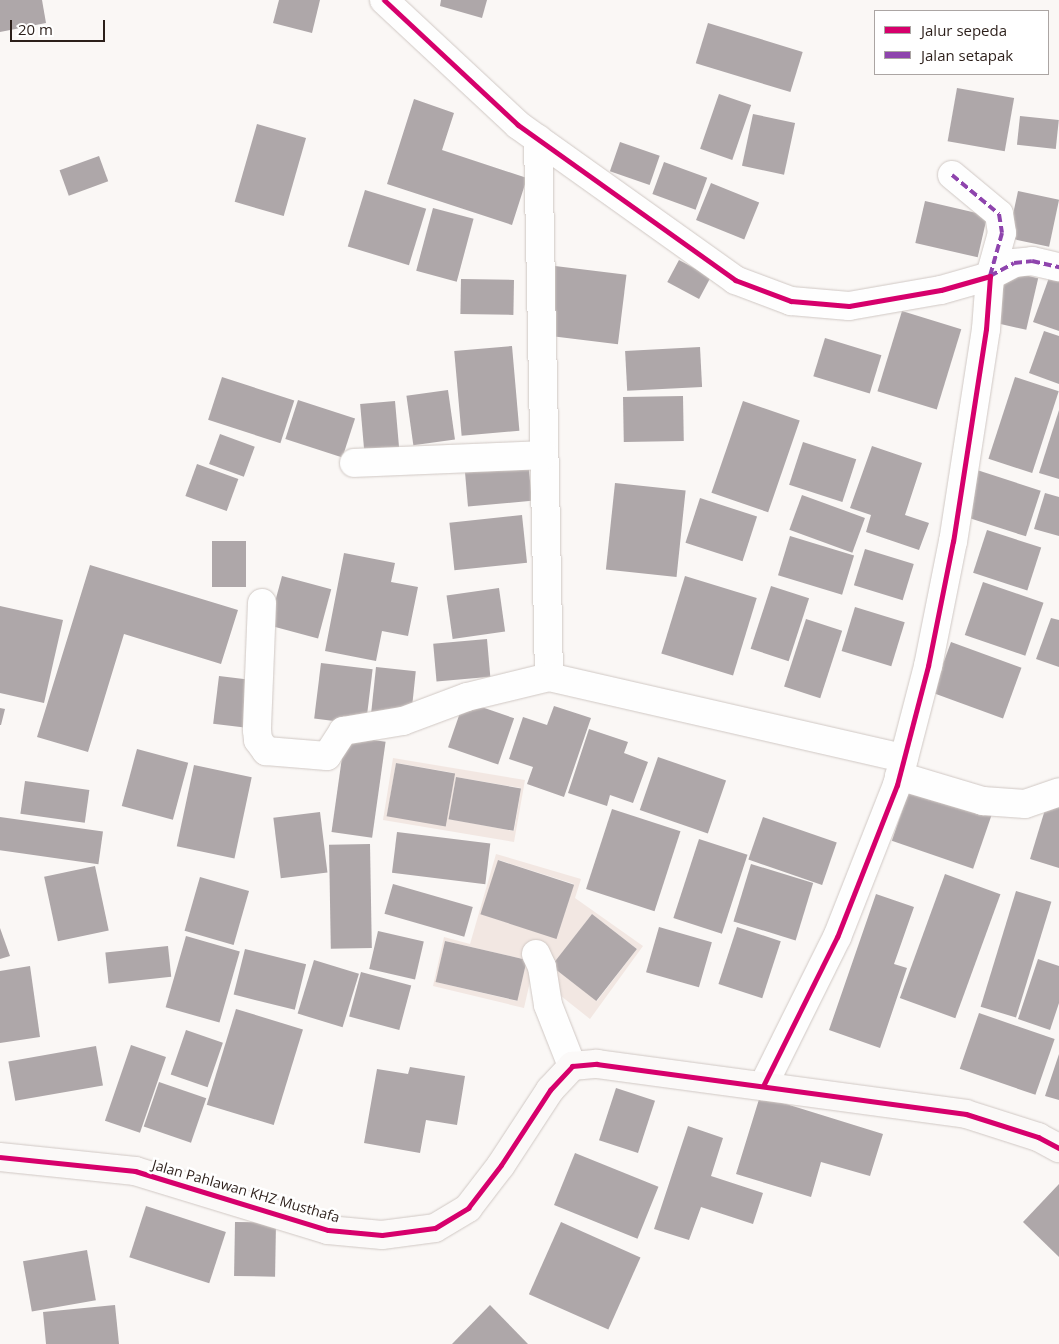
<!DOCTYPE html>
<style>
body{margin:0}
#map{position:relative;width:1059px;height:1344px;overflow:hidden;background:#faf7f5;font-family:"Open Sans",sans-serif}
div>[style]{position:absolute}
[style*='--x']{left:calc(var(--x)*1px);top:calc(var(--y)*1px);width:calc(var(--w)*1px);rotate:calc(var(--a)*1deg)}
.built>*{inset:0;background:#f2e7e2}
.building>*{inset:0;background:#aea7a9;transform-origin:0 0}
.roads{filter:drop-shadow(0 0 1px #d0c8c4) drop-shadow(0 0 1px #d0c8c4)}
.street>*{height:28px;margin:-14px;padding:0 14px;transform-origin:14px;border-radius:14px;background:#fefefe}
.secondary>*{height:28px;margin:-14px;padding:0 14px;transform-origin:14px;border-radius:14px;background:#fbf9f8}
.quiet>*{height:4px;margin-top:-2px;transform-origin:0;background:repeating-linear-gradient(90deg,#8e44ad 0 8px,transparent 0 12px)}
.cycleway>*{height:5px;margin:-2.5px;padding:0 2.5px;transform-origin:2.5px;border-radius:2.5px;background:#d6006c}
span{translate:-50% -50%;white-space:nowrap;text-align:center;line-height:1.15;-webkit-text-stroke:5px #fff;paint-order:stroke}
.street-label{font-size:14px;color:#2c1f1a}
.legend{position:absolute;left:874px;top:10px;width:175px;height:65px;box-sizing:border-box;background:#fff;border:1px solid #aba5a3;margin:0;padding:6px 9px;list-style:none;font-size:15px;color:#2c1f1a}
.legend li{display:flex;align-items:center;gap:10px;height:25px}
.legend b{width:25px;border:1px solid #aba5a3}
.scale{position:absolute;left:10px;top:20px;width:95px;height:22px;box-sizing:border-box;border:2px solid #2c1f1a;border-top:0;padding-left:6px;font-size:15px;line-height:18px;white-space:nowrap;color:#2c1f1a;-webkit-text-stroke:4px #fff;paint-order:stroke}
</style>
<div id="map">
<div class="built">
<i style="clip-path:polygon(evenodd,393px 758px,525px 780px,514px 842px,383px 820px,393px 758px,396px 763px,397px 763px,454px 773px,387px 816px,396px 763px,393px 758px,456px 777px,521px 788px,514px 831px,449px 819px,456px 777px)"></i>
<i style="clip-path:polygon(evenodd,496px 854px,581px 879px,575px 898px,643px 946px,590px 1019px,532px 973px,524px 1008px,433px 986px,444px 937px,470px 944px,496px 854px,499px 860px,574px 884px,556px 938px,481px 914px,499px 860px,496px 854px,592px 914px,637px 949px,597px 1001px,552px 966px,592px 914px,496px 854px,445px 941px,527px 960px,517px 1001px,436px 982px,445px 941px)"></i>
</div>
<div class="building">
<i style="clip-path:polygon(0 0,42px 0,46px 23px,0 32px)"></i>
<i style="clip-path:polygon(279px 0,320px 0,312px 33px,273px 23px)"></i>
<i style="clip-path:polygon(441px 0,487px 0,482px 18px,440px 6px)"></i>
<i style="left:708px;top:23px;width:99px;height:42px;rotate:17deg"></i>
<i style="left:957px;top:88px;width:58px;height:54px;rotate:10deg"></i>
<i style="left:719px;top:94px;width:34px;height:58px;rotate:19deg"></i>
<i style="clip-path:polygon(414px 99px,454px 113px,442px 150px,527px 178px,512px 225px,387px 184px)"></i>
<i style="left:753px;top:114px;width:43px;height:53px;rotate:12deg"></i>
<i style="left:1020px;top:116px;width:39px;height:29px;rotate:6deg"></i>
<i style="left:257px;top:124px;width:51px;height:81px;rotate:16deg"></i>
<i style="left:620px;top:142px;width:42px;height:31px;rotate:19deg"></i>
<i style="left:99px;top:156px;width:27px;height:42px;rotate:70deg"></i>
<i style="left:664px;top:162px;width:46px;height:34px;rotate:20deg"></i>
<i style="left:711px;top:183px;width:52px;height:40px;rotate:22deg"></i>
<i style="left:365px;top:190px;width:64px;height:59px;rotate:17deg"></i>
<i style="left:1018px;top:191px;width:42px;height:48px;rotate:12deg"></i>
<i style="left:925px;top:201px;width:64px;height:43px;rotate:13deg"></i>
<i style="left:433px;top:208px;width:42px;height:65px;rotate:15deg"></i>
<i style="left:679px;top:260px;width:36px;height:25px;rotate:28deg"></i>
<i style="left:555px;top:266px;width:72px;height:70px;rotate:7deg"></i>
<i style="left:1007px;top:271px;width:32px;height:53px;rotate:13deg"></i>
<i style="clip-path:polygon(1050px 275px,1059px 279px,1059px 331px,1033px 322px)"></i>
<i style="left:461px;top:279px;width:53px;height:35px;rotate:1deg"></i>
<i style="left:902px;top:311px;width:62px;height:84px;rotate:17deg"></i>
<i style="clip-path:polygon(1044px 331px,1059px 336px,1059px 384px,1029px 373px)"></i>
<i style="left:825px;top:338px;width:59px;height:40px;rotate:17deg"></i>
<i style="left:512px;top:346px;width:85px;height:58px;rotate:85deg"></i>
<i style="left:700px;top:347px;width:40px;height:75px;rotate:87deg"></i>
<i style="left:222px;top:377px;width:76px;height:45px;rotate:18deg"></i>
<i style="left:1015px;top:377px;width:46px;height:86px;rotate:18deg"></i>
<i style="left:448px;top:390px;width:50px;height:42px;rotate:82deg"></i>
<i style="left:683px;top:396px;width:45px;height:60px;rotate:89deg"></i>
<i style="left:298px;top:400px;width:60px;height:41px;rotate:18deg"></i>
<i style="left:395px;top:401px;width:48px;height:35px;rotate:85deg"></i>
<i style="left:743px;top:401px;width:60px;height:97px;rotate:19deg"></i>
<i style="clip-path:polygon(1059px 410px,1059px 479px,1039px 473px)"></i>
<i style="left:220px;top:434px;width:37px;height:32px;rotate:20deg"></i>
<i style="left:803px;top:442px;width:56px;height:45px;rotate:18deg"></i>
<i style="clip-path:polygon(872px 446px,922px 463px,905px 515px,929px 523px,919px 550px,866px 532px,871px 515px,850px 508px)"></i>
<i style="left:528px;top:458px;width:43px;height:64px;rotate:85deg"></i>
<i style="left:197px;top:464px;width:44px;height:34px;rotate:20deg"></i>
<i style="left:977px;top:470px;width:67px;height:48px;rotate:18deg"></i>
<i style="left:615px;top:483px;width:71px;height:87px;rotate:6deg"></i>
<i style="clip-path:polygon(1045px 493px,1059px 497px,1059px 536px,1034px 529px)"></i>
<i style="left:802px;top:495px;width:67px;height:37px;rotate:20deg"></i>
<i style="left:700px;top:498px;width:60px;height:47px;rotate:18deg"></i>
<i style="left:522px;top:515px;width:48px;height:73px;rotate:84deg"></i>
<i style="left:987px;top:530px;width:57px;height:45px;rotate:18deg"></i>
<i style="left:790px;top:536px;width:67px;height:41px;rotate:17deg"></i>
<i style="left:212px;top:541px;width:34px;height:46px"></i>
<i style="left:865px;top:549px;width:51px;height:38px;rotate:17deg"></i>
<i style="clip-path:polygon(344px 553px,395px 563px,391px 582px,418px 587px,408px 636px,382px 631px,376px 661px,325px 651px)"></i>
<i style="clip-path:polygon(90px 565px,238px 610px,221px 664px,124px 634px,88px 752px,37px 737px)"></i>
<i style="left:282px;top:576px;width:51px;height:51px;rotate:15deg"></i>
<i style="left:685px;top:576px;width:75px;height:81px;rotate:17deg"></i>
<i style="left:983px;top:582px;width:64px;height:56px;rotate:19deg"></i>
<i style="left:771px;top:586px;width:40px;height:66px;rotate:18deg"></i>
<i style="left:499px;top:588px;width:44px;height:53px;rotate:82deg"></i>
<i style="clip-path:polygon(0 606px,63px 620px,44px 703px,0 693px)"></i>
<i style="left:855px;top:607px;width:52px;height:46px;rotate:17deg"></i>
<i style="clip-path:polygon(1051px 618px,1059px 620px,1059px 667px,1036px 659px)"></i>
<i style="left:806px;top:619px;width:38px;height:71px;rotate:18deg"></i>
<i style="left:487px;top:639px;width:38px;height:54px;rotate:85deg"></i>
<i style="left:951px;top:642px;width:75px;height:54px;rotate:20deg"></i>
<i style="left:321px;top:663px;width:52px;height:56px;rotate:7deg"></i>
<i style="left:376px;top:667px;width:40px;height:45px;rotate:6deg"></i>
<i style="left:219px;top:676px;width:38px;height:48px;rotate:7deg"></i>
<i style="left:464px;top:701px;width:53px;height:49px;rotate:19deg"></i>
<i style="clip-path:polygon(554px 706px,591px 718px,564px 797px,527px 784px,533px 767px,509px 759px,523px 717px,547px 725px)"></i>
<i style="clip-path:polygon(0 708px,5px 709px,1px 725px,0 725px)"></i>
<i style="clip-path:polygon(589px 729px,628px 742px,624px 753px,648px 762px,633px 803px,610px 795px,607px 806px,568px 793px)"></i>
<i style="left:345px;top:736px;width:41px;height:97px;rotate:8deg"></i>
<i style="left:137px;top:749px;width:53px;height:59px;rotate:15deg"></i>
<i style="left:658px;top:757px;width:72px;height:56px;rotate:19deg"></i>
<i style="left:396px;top:763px;width:60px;height:54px;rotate:10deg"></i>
<i style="left:194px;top:765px;width:59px;height:83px;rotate:12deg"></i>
<i style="left:456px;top:777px;width:66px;height:43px;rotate:10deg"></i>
<i style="left:25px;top:781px;width:65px;height:33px;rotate:8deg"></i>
<i style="left:911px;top:785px;width:86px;height:59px;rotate:19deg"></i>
<i style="clip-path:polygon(1047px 803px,1059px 807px,1059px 868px,1030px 859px)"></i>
<i style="left:612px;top:809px;width:72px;height:84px;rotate:18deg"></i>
<i style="left:320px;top:812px;width:61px;height:47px;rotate:83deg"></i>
<i style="left:0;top:817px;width:104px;height:33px;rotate:8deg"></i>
<i style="left:763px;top:817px;width:78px;height:45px;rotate:19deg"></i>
<i style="left:397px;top:832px;width:94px;height:41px;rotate:7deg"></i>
<i style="left:699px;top:839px;width:51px;height:83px;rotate:18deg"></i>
<i style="left:370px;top:844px;width:104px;height:41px;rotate:89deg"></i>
<i style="left:498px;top:860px;width:80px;height:57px;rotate:18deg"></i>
<i style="left:751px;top:864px;width:65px;height:60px;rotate:17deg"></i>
<i style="left:95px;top:866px;width:66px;height:52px;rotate:78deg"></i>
<i style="left:945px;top:874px;width:59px;height:132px;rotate:20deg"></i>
<i style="left:200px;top:877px;width:51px;height:56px;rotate:16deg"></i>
<i style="left:393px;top:884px;width:83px;height:31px;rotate:16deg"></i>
<i style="left:1016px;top:891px;width:37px;height:121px;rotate:17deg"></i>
<i style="clip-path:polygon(876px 894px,914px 907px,894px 964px,907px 968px,880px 1048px,829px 1030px)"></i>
<i style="left:592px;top:914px;width:57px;height:66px;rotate:38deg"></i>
<i style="left:659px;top:927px;width:55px;height:47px;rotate:16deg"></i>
<i style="left:737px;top:927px;width:46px;height:60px;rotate:18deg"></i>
<i style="clip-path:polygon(0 928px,10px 956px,0 959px)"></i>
<i style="left:378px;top:931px;width:47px;height:39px;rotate:13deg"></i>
<i style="left:186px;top:936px;width:56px;height:74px;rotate:16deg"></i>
<i style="left:445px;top:941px;width:84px;height:42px;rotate:13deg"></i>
<i style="left:168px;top:946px;width:31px;height:63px;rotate:84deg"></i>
<i style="left:245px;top:949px;width:63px;height:47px;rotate:14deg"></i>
<i style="clip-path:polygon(1038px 959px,1059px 966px,1059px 1003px,1050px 1030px,1018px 1019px)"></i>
<i style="left:314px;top:960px;width:47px;height:56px;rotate:17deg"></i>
<i style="clip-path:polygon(30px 966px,40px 1037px,0 1043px,0 971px)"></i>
<i style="left:361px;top:972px;width:52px;height:46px;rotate:15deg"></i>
<i style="left:236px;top:1009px;width:70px;height:100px;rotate:17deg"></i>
<i style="left:979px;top:1013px;width:80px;height:59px;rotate:19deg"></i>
<i style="left:186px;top:1030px;width:39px;height:47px;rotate:19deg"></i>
<i style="left:131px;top:1045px;width:37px;height:80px;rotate:19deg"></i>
<i style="left:96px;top:1046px;width:40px;height:89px;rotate:80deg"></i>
<i style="clip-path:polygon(1059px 1054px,1059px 1100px,1045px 1096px)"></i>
<i style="clip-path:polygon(410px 1067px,465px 1076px,457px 1125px,426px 1120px,420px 1153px,364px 1143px,377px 1069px,408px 1074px)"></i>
<i style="left:159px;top:1082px;width:50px;height:47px;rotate:19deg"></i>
<i style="left:616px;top:1088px;width:41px;height:55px;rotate:18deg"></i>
<i style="clip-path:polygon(760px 1096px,883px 1134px,870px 1176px,821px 1162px,811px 1197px,736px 1174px)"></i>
<i style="clip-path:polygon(688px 1126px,723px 1138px,711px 1176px,763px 1193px,753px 1224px,701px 1207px,689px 1240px,654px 1229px)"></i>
<i style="left:575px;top:1153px;width:90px;height:56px;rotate:22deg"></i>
<i style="clip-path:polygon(1059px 1184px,1059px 1257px,1023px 1222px)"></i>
<i style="left:146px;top:1206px;width:84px;height:54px;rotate:18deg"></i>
<i style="left:235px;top:1222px;width:41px;height:54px;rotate:1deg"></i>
<i style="left:561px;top:1222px;width:87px;height:79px;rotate:24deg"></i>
<i style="left:87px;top:1250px;width:51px;height:65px;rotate:80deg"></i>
<i style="clip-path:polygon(115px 1305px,119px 1344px,46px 1344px,43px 1312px)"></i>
<i style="clip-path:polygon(490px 1305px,528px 1344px,452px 1344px)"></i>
</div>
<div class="roads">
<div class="street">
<i style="--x:384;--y:0;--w:183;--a:43"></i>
<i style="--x:518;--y:125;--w:267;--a:35.5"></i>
<i style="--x:735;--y:280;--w:60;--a:20.6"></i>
<i style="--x:791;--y:301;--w:58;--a:4.9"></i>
<i style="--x:849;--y:306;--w:93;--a:-9.9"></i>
<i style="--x:941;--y:290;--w:51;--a:-15.9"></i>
<i style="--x:990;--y:276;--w:53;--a:94.3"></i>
<i style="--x:986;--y:329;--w:215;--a:98.8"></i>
<i style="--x:953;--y:541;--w:127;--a:101.3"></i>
<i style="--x:928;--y:666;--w:123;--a:104.6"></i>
<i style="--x:897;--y:785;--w:163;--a:111.5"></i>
<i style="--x:837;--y:937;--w:166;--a:116.4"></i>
<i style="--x:538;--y:139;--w:538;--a:88.83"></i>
<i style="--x:549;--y:677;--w:364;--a:12.9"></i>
<i style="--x:952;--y:175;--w:61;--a:39.7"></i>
<i style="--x:999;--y:214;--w:19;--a:81"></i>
<i style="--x:1002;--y:233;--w:45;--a:105.6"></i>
<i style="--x:990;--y:276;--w:27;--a:-28"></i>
<i style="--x:1014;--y:263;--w:18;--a:-6"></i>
<i style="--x:1032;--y:261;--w:28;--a:13"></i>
<i style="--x:354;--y:463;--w:190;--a:-2.4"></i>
<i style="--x:262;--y:603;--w:127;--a:92.3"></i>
<i style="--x:257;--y:730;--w:10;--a:84"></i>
<i style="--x:258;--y:740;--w:14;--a:54"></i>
<i style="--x:266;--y:751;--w:61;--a:4.7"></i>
<i style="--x:327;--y:756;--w:30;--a:-57"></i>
<i style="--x:343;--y:731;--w:61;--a:-9.5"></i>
<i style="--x:403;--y:721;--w:68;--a:-20.6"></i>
<i style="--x:467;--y:697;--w:84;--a:-13.7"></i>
<i style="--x:899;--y:776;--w:88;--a:16.6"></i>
<i style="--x:983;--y:801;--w:42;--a:4.1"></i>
<i style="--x:1025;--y:804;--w:36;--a:-19"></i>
<i style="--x:536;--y:954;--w:14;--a:65"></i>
<i style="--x:542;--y:967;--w:38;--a:81"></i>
<i style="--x:548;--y:1005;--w:66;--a:68.5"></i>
</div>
<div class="secondary">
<i style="--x:0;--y:1157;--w:136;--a:5.9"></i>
<i style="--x:135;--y:1171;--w:202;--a:17"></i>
<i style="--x:328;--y:1230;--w:54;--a:5.3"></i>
<i style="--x:382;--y:1235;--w:53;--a:-7.5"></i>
<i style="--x:435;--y:1228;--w:39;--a:-31"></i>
<i style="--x:468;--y:1208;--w:54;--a:-52.5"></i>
<i style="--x:501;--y:1165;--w:90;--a:-56.8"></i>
<i style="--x:550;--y:1090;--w:33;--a:-47"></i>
<i style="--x:572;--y:1066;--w:25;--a:-5"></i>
<i style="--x:597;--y:1064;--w:372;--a:7.7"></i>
<i style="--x:966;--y:1114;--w:76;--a:17.7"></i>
<i style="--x:1038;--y:1137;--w:24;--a:28"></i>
</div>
</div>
<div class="quiet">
<i style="--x:952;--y:175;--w:61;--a:39.7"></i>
<i style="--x:999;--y:214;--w:19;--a:81"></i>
<i style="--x:1002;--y:233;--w:45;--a:105.6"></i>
<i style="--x:990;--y:276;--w:27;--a:-28"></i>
<i style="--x:1014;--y:263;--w:18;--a:-6"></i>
<i style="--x:1032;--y:261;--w:28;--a:13"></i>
</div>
<div class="cycleway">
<i style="--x:384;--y:0;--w:183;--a:43"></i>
<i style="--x:518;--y:125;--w:267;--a:35.5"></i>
<i style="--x:735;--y:280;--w:60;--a:20.6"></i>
<i style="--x:791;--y:301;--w:58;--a:4.9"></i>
<i style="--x:849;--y:306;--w:93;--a:-9.9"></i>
<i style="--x:941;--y:290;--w:51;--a:-15.9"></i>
<i style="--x:990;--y:276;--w:53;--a:94.3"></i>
<i style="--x:986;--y:329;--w:215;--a:98.8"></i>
<i style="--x:953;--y:541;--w:127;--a:101.3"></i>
<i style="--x:928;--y:666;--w:123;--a:104.6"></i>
<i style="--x:897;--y:785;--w:163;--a:111.5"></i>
<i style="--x:837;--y:937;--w:166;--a:116.4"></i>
<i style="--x:0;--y:1157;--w:136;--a:5.9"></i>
<i style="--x:135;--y:1171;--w:202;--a:17"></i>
<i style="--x:328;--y:1230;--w:54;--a:5.3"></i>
<i style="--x:382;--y:1235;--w:53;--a:-7.5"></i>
<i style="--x:435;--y:1228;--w:39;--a:-31"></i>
<i style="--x:468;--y:1208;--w:54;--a:-52.5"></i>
<i style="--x:501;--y:1165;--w:90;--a:-56.8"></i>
<i style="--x:550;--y:1090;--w:33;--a:-47"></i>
<i style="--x:572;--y:1066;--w:25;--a:-5"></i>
<i style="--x:597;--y:1064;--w:372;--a:7.7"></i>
<i style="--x:966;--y:1114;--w:76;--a:17.7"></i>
<i style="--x:1038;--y:1137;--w:24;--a:28"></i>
</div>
<div class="street-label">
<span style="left:246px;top:1191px;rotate:16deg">Jalan Pahlawan KHZ Musthafa</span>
</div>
<ul class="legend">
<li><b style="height:6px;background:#d6006c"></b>Jalur sepeda</li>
<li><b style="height:6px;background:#8e44ad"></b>Jalan setapak</li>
</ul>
<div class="scale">20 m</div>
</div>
